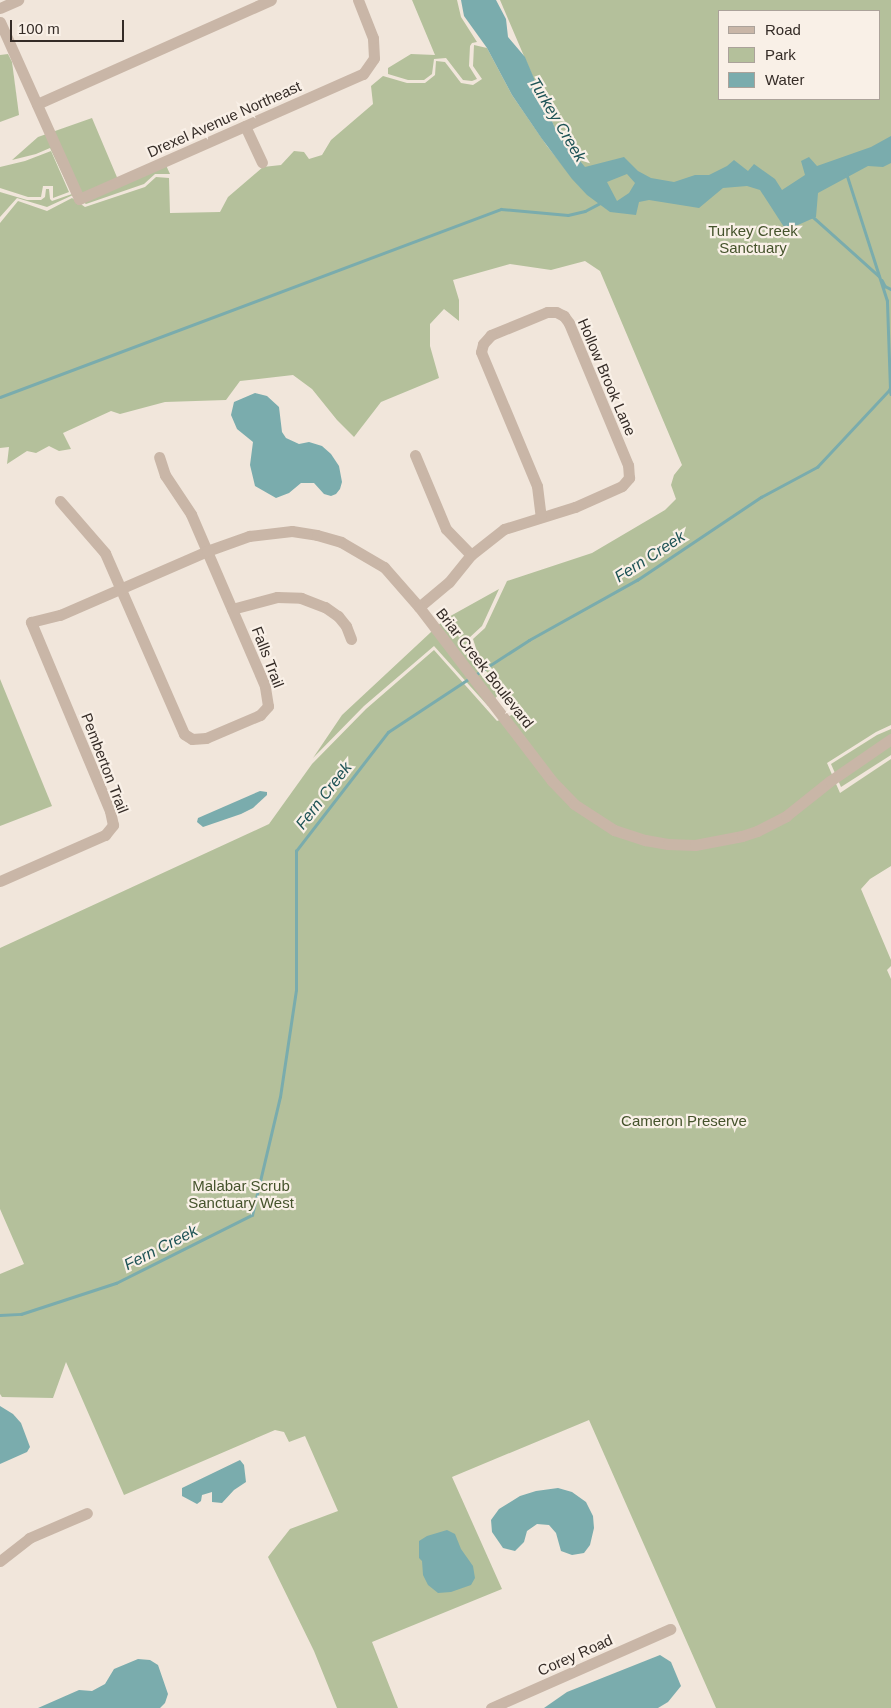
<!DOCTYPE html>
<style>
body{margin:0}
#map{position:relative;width:891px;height:1708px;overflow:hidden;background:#f1e6db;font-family:Helvetica,sans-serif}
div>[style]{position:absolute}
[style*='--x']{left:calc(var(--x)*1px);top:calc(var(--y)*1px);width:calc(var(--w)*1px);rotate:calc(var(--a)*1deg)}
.green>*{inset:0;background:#b4c09b}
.water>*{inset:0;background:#7aacad}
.stream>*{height:2.5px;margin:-1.25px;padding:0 1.25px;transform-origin:1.25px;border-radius:1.25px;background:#7aacad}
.minor>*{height:11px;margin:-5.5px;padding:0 5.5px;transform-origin:5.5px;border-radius:5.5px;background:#c9b6a7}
span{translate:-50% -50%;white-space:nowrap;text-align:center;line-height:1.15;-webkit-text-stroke:4.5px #f9f0e7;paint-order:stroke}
.street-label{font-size:15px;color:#352c27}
.park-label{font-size:15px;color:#45532c}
.water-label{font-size:16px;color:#1e5356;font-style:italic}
.legend{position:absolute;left:718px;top:10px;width:162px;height:90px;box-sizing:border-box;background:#f9f0e7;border:1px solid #aba29a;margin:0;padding:6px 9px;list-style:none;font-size:15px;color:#352c27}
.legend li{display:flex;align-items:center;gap:10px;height:25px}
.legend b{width:25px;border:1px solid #aba29a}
.scale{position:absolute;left:10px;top:20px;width:114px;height:22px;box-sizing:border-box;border:2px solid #352c27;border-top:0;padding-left:6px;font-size:15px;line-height:18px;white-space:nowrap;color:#352c27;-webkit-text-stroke:4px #f9f0e7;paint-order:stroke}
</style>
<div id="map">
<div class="green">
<i style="clip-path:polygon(412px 0,457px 0,461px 17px,477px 42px,472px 43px,470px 46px,469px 66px,477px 79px,472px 81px,463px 80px,446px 58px,434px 59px,432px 74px,424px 80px,408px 80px,388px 74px,388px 68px,411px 54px,435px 55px)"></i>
<i style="clip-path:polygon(evenodd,500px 0,891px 0,891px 725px,876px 732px,827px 763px,840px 793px,891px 759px,891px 866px,870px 879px,861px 889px,891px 960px,891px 966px,887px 970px,891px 979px,891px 1708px,716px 1708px,589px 1420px,452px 1477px,502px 1589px,372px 1642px,398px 1708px,337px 1708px,314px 1651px,268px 1557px,290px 1529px,338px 1511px,305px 1436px,289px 1442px,284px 1432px,275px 1430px,124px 1495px,66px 1362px,53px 1398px,2px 1397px,0 1394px,0 1274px,24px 1264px,0 1209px,0 948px,269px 824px,312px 764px,366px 709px,434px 650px,497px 721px,517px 713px,481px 664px,473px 639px,485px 628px,507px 581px,592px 553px,665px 510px,676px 499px,671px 485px,674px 475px,682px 465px,600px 271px,585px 261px,551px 270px,510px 264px,453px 280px,459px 300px,459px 321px,444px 309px,430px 324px,430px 346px,439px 378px,381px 402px,354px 437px,337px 420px,312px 389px,293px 375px,240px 381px,226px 400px,165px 402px,120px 414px,111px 411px,63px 433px,71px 449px,59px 451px,49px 446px,36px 453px,27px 451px,7px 464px,9px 447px,0 448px,0 223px,18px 201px,47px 211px,72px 198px,85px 207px,145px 187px,156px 177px,169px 178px,170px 213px,220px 212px,228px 197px,263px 167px,281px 165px,294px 151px,304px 152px,309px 159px,322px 155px,331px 140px,373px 104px,371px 86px,383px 76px,407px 83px,425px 83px,435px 75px,436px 61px,445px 62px,461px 83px,473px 85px,482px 79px,473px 66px,474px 45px,487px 48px,512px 95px,547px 146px,580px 187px,500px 0,720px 11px,880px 11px,880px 99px,720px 99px,720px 11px)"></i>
<i style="clip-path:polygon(8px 54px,12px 62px,19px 115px,0 122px,0 55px)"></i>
<i style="clip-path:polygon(92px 118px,119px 182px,165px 163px,170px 174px,155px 174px,144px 184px,86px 204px,73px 195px,47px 207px,17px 198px,0 217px,0 192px,27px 200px,41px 200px,45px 197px,46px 189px,49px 189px,50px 199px,52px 201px,72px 194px,50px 148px,36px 154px,12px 160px,38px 137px)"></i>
<i style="clip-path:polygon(51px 151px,69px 192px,53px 198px,53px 186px,43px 186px,41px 197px,28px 197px,0 188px,0 167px,25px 161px)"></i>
<i style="clip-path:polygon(499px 589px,482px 626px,469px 638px,478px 666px,499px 694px,488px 706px,434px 646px,364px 706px,313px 758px,342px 715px,445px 619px)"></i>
<i style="clip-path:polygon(0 679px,52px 806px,0 826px)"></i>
<i style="clip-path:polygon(891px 729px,891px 755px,841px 787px,831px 764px,877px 735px)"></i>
</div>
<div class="water">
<i style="clip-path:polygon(evenodd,461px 0,496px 0,506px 19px,508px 37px,525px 57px,557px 133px,585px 167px,624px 157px,638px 171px,651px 178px,674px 182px,695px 175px,709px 175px,727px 166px,734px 160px,748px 171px,754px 164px,775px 179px,782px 190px,805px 175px,801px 161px,809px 157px,817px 166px,871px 147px,891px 136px,891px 163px,883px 167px,868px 166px,818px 193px,816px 217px,798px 225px,784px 227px,760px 190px,747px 186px,723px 188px,699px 208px,649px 200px,639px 202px,636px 215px,610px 212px,587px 195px,572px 179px,542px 139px,512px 95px,487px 48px,464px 16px,461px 0,627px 174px,635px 183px,629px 193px,617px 201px,607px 182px,627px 174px)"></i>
<i style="clip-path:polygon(255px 393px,267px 396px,279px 407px,282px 432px,286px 438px,299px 444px,309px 442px,322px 446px,331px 454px,339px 466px,342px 482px,340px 489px,336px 494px,331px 496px,324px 494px,314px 483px,301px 483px,289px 493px,276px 498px,255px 486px,250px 465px,253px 442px,237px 429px,231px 415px,234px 402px)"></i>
<i style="clip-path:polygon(260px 791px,267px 792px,267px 795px,253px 808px,241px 814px,203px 827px,197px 822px,198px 818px)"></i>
<i style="clip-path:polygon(0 1406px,13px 1414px,21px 1423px,30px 1447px,27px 1452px,0 1464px)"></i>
<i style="clip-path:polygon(240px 1460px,244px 1465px,246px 1482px,234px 1490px,222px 1503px,212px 1502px,212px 1492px,202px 1495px,201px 1501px,197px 1504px,182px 1496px,182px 1488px)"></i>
<i style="clip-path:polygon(558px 1488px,572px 1492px,586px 1502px,593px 1516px,594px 1528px,590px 1545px,584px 1553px,572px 1555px,561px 1551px,556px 1533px,549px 1525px,537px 1524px,527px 1531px,524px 1542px,515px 1551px,503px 1548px,492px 1532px,491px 1520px,499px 1509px,520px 1496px,536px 1491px)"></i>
<i style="clip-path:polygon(447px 1530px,455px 1534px,461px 1549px,473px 1566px,475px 1578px,471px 1585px,451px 1592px,438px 1593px,428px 1585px,423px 1575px,422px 1561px,419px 1558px,419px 1541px,427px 1536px)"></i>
<i style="clip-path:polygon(660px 1655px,671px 1662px,681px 1686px,668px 1702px,658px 1708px,544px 1708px,567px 1692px)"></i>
<i style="clip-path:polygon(138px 1659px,150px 1660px,158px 1665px,168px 1694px,165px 1703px,160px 1708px,38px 1708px,79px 1690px,92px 1691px,105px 1684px,114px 1669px)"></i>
</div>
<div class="stream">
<i style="--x:812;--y:216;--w:90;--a:41.8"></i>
<i style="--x:882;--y:280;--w:7;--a:63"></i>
<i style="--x:885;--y:286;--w:7;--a:27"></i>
<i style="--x:890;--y:389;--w:5;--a:79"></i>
<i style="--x:0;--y:397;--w:535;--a:-20.57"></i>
<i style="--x:501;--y:209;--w:67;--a:5.1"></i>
<i style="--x:568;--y:215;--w:17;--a:-13"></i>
<i style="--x:585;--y:211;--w:19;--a:-28"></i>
<i style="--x:475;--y:675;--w:64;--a:-32.9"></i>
<i style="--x:529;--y:640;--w:124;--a:-29.1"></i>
<i style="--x:637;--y:580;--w:149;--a:-33.8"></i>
<i style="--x:761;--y:497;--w:64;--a:-28.2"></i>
<i style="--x:817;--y:467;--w:107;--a:-46.9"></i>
<i style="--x:890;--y:389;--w:88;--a:-92"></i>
<i style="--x:887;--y:301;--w:134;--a:-107.8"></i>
<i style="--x:0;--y:1315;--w:21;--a:-3"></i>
<i style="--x:21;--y:1314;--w:100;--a:-18.1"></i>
<i style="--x:116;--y:1283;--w:152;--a:-26.6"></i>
<i style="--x:252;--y:1215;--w:121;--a:-76.7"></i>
<i style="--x:280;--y:1097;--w:108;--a:-81.5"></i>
<i style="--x:296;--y:990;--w:139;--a:-90"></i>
<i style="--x:296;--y:851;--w:150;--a:-52.3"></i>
<i style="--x:388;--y:732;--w:98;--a:-33.4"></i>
</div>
<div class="minor">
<i style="--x:0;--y:8;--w:20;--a:-24"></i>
<i style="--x:0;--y:22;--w:194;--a:65.9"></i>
<i style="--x:79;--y:199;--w:310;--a:-23.8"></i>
<i style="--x:363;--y:74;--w:19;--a:-55"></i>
<i style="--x:374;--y:58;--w:20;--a:-93"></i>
<i style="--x:373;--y:38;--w:41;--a:-111.5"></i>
<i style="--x:37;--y:104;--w:256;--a:-24"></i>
<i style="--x:245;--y:126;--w:40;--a:65"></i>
<i style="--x:415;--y:455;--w:80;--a:67.3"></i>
<i style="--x:446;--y:529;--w:36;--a:46"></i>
<i style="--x:60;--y:501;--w:69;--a:49.1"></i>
<i style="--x:105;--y:553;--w:197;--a:66.4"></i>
<i style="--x:184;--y:734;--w:9;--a:32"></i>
<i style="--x:192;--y:739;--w:14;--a:-4"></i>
<i style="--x:206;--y:738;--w:59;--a:-23.1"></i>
<i style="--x:260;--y:715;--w:12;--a:-48"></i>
<i style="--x:268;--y:706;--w:20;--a:-99"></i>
<i style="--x:265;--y:686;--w:187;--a:-113.3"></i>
<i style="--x:191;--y:514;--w:47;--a:-123.7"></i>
<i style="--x:165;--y:475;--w:19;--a:-108"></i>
<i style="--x:419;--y:607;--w:39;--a:-40"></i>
<i style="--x:449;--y:582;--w:35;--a:-51"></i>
<i style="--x:471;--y:555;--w:42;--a:-38.2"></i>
<i style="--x:504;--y:529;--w:74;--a:-17.2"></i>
<i style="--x:575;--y:507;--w:51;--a:-24.1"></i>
<i style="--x:622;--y:486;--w:11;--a:-49"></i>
<i style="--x:629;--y:478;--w:13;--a:-94"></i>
<i style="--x:628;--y:465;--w:154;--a:-112.6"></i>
<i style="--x:569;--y:323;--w:9;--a:-126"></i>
<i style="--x:564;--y:316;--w:9;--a:-153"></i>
<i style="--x:556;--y:312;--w:9;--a:180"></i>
<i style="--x:547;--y:312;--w:61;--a:157.7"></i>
<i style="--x:491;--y:335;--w:12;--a:132"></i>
<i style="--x:483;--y:344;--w:8;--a:104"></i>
<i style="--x:481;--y:352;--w:145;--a:67.3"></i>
<i style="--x:537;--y:486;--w:31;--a:83"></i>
<i style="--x:232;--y:609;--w:47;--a:-14.9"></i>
<i style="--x:277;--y:597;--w:24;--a:2"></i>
<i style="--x:301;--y:598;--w:26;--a:21"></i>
<i style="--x:325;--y:607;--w:16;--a:35"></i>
<i style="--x:338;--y:616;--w:13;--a:51"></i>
<i style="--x:346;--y:626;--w:14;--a:69"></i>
<i style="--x:0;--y:881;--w:115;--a:-23.7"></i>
<i style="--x:105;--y:835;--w:13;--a:-51"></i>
<i style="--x:113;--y:825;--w:14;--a:-102"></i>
<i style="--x:110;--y:811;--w:205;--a:-112.7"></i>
<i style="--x:31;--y:622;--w:30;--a:-14"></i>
<i style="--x:60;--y:615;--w:160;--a:-23.5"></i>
<i style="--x:207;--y:551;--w:45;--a:-19.7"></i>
<i style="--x:249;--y:536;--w:43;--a:-6.6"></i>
<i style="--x:292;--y:531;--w:25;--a:9"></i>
<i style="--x:317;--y:535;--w:25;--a:16"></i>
<i style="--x:341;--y:542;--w:50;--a:30.2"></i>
<i style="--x:384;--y:567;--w:53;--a:48.8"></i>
<i style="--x:419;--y:607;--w:219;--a:52.6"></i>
<i style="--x:552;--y:781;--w:32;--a:46"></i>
<i style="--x:574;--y:804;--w:48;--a:33"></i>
<i style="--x:614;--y:830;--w:33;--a:18"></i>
<i style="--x:645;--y:840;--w:23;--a:10"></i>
<i style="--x:668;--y:844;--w:27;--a:2"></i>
<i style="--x:695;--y:845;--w:48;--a:-10.8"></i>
<i style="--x:742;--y:836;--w:16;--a:-18"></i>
<i style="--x:757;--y:831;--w:33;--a:-27"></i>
<i style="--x:786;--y:816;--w:56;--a:-38.5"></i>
<i style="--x:830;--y:781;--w:74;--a:-34.5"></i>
<i style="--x:0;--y:1561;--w:37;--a:-38"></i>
<i style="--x:29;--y:1538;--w:63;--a:-23.3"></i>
<i style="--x:491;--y:1708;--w:196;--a:-23.8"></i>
</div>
<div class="street-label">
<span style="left:224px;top:119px;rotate:-24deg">Drexel Avenue Northeast</span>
<span style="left:607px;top:377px;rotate:67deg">Hollow Brook Lane</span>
<span style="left:268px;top:657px;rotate:69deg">Falls Trail</span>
<span style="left:485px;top:668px;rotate:52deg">Briar Creek Boulevard</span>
<span style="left:105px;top:763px;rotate:69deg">Pemberton Trail</span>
<span style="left:575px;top:1655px;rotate:-24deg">Corey Road</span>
</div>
<div class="park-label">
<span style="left:753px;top:239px">Turkey Creek<br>Sanctuary</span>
<span style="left:684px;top:1121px">Cameron Preserve</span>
<span style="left:241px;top:1194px">Malabar Scrub<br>Sanctuary West</span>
</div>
<div class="water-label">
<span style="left:557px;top:120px;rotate:59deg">Turkey Creek</span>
<span style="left:650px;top:557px;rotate:-33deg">Fern Creek</span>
<span style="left:324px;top:796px;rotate:-52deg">Fern Creek</span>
<span style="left:161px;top:1248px;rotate:-27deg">Fern Creek</span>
</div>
<ul class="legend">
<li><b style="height:6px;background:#c9b6a7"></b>Road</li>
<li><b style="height:14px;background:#b4c09b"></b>Park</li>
<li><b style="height:14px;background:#7aacad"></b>Water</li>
</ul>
<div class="scale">100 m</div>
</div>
